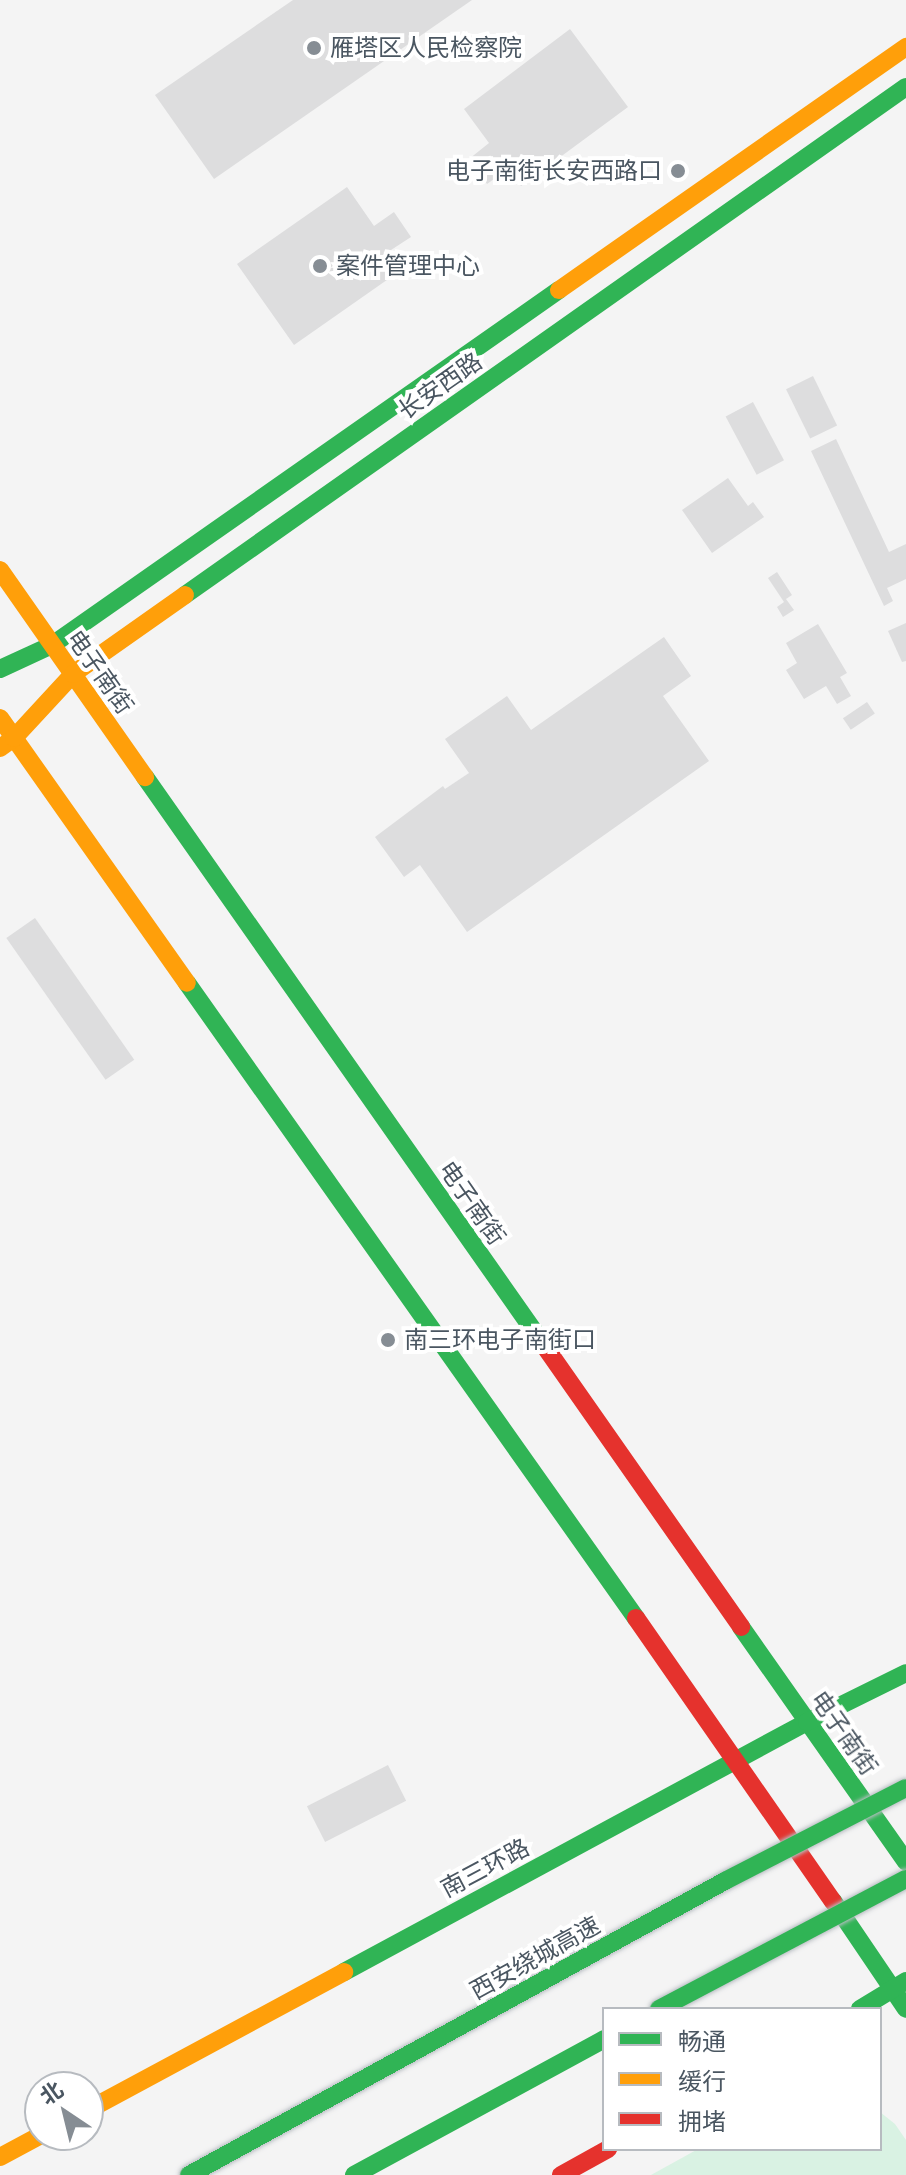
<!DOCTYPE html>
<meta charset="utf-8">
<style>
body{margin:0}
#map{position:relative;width:906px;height:2175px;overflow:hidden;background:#f4f4f4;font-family:Ubuntu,"Noto Sans SC",sans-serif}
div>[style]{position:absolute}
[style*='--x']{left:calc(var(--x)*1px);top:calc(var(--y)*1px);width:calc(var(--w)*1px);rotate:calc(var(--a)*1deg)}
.green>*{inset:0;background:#d9f2e3}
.building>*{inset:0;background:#ddddde;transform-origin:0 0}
.fast>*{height:18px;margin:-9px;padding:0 9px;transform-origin:9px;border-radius:9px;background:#30b455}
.slow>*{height:18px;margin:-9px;padding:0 9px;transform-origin:9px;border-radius:9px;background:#ff9f0a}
.jam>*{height:18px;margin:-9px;padding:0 9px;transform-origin:9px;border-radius:9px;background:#e5322d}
.bridges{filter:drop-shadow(0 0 2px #b9bec3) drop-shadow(0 0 2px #b9bec3)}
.fast-bridge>*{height:18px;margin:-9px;padding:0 9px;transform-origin:9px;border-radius:9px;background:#30b455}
.dots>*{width:22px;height:22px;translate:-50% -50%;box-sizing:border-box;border:4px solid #fff;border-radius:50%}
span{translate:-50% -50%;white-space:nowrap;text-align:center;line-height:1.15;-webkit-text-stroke:8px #fff;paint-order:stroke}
.poi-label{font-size:24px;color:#4a5661}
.left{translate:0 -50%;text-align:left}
.right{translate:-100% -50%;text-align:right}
.street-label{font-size:24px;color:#4a5661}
.legend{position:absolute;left:602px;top:2007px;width:280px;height:144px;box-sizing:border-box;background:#fff;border:2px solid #b7bbc0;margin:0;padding:10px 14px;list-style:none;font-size:24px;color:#4a5661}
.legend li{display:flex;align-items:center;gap:16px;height:40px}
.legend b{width:40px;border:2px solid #b7bbc0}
.north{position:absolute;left:24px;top:2071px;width:80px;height:80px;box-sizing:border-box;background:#fff;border:2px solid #b7bbc0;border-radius:50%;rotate:325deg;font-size:22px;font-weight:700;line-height:32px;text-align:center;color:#4a5661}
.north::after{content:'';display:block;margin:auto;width:28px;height:36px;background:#868d94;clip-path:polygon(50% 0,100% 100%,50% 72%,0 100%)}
</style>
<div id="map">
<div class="green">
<i style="clip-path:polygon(880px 2112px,895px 2124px,906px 2140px,906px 2175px,651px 2175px,698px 2149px,880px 2149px)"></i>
</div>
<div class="building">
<i style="clip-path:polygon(293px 0,472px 0,214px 179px,155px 95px)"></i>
<i style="clip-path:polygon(570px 29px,628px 107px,521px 186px,508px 169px,487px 184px,469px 159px,489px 143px,464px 109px)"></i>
<i style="clip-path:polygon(347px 187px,374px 226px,394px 212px,411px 237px,391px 250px,404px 268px,294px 345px,237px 264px)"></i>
<i style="left:813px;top:376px;width:55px;height:30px;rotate:64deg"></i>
<i style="left:753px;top:402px;width:66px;height:31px;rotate:62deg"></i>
<i style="clip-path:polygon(836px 439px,889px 552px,906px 544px,906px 579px,887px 588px,893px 601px,884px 606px,811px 451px)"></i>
<i style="clip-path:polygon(728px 478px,748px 506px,753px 502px,764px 517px,712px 553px,682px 510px)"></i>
<i style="clip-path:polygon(777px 572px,792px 595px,786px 599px,794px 610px,783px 617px,777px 607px,784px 602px,768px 578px)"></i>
<i style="clip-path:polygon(906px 623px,906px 661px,902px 662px,888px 631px)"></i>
<i style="clip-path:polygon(818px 624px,847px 673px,840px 677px,851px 696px,837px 704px,826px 686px,804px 699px,786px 670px,797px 663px,786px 643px)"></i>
<i style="clip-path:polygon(664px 637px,691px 676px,663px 696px,709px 761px,467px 932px,420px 865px,404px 877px,375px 837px,443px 786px,445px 789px,469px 773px,445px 739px,507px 696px,531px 730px)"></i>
<i style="left:867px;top:702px;width:14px;height:29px;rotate:56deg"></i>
<i style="left:35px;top:918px;width:173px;height:35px;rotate:55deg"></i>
<i style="left:388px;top:1765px;width:40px;height:91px;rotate:63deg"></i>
</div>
<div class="fast">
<i style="--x:185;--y:595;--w:882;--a:-35.17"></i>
<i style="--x:0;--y:669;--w:57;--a:-24.8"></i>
<i style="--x:52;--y:645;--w:619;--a:-35"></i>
<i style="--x:145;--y:777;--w:689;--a:54.93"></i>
<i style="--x:187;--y:983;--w:778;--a:54.74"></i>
<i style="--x:741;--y:1627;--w:287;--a:54.9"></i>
<i style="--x:833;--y:1901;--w:130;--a:55.9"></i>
<i style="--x:344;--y:1972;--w:526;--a:-28.37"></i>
<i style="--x:807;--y:1722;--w:110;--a:-26.3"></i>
<i style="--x:860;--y:2009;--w:54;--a:-31.3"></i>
<i style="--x:354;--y:2175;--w:285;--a:-28.5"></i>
</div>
<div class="slow">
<i style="--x:559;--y:290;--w:424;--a:-35"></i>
<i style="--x:0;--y:570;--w:253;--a:55"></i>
<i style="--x:0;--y:718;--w:324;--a:54.8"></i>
<i style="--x:0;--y:748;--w:17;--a:-36"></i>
<i style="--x:14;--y:738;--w:87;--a:-47.3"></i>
<i style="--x:73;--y:674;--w:137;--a:-35.2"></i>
<i style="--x:88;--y:2110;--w:291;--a:-28.3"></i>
<i style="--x:0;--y:2157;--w:47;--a:-28.2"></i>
</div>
<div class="jam">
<i style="--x:541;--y:1341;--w:349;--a:55"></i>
<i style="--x:636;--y:1618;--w:345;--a:55.2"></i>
<i style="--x:561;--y:2175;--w:54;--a:-29"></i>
</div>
<div class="bridges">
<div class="fast-bridge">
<i style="--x:659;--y:2009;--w:279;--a:-27.8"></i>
<i style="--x:189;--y:2175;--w:611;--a:-28.75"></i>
<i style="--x:725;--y:1881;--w:203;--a:-27.2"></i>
</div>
</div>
<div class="dots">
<i style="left:314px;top:48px;background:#868d94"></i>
<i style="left:678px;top:171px;background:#868d94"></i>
<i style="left:320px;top:266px;background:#868d94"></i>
<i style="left:388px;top:1340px;background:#868d94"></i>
</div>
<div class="poi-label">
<span class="left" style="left:330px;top:48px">雁塔区人民检察院</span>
<span class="right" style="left:662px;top:171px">电子南街长安西路口</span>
<span class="left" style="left:336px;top:266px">案件管理中心</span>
<span class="left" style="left:404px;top:1340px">南三环电子南街口</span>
</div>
<div class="street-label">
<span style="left:440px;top:386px;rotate:-35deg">长安西路</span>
<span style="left:100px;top:672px;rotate:55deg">电子南街</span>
<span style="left:472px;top:1203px;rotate:55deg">电子南街</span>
<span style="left:844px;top:1733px;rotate:55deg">电子南街</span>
<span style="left:485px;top:1868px;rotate:-28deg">南三环路</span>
<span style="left:535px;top:1958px;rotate:-29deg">西安绕城高速</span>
</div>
<ul class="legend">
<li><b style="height:10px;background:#30b455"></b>畅通</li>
<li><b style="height:10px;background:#ff9f0a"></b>缓行</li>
<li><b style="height:10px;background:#e5322d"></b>拥堵</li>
</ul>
<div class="north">北</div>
</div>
